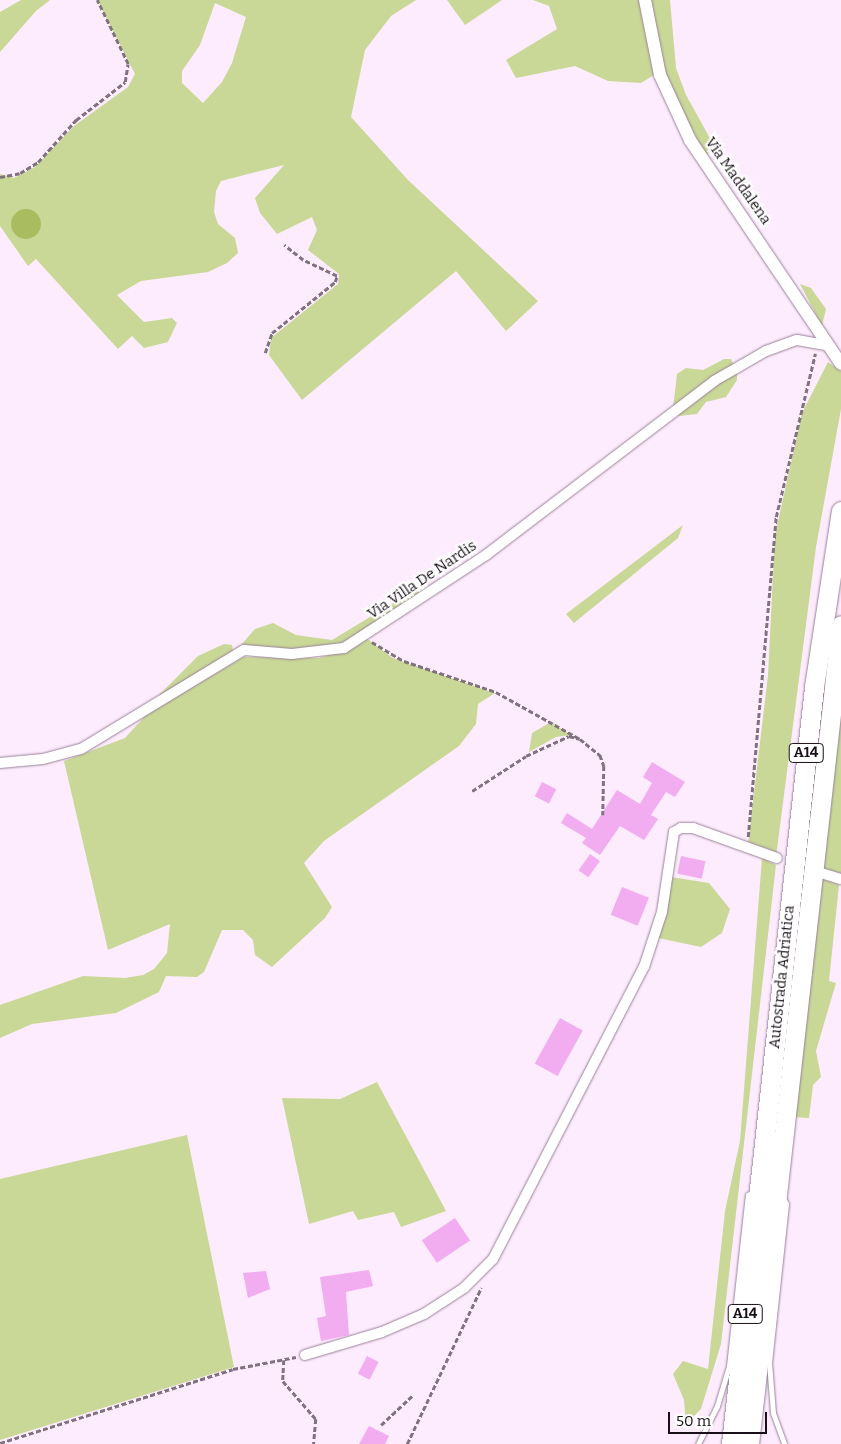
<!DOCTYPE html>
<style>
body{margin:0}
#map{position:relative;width:841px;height:1444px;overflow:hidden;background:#fdecfd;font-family:Bitter,serif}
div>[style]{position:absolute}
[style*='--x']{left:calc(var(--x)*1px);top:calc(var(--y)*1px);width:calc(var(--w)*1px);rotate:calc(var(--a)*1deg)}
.green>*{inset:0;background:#c9d897}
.water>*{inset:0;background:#aabc60}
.round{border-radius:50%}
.building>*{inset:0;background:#f2acf0;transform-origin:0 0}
.path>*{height:2.5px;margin-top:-1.25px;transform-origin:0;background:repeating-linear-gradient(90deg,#80737f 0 5px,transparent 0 7.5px)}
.roads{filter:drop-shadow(0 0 1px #9a8099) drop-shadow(0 0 1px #9a8099)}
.service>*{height:5px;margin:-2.5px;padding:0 2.5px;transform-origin:2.5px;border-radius:2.5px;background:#fff}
.minor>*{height:10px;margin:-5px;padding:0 5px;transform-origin:5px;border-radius:5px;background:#fff}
.tertiary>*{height:12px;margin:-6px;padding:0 6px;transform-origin:6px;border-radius:6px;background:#fff}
.motorway>*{height:19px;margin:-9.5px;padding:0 9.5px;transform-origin:9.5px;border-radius:9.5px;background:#fff}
span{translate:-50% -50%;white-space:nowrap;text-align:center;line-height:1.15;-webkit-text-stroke:4.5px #fff;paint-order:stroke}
.shield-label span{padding:1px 4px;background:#fff;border:1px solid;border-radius:4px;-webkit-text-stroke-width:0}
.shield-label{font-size:14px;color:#190f18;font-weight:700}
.street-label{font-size:15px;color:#190f18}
.scale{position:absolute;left:668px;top:1412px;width:99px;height:22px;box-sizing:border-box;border:2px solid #190f18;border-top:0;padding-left:6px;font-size:15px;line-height:18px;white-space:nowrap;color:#190f18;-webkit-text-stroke:4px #fff;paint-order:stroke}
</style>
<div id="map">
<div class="green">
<i style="clip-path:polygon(21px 0,50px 0,36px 11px,0 52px,0 12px)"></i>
<i style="clip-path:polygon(evenodd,97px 0,416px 0,391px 16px,365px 50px,351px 117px,408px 180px,538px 301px,506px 331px,456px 271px,302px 400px,269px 355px,271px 338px,338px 284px,339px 274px,308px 250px,317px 230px,312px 217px,277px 234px,260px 213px,255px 198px,284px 165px,221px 181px,216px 191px,214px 212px,218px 224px,235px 238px,238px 253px,227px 263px,208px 272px,141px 281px,117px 295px,144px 322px,172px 318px,177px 323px,168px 342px,144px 348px,132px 336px,118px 349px,36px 259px,28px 266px,0 226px,0 174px,14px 178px,35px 167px,74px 126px,128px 87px,135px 74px,97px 0,215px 3px,246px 17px,232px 63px,222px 82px,203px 103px,182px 83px,182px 71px,200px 45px,215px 3px)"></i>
<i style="clip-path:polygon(447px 0,502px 0,465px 25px)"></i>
<i style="clip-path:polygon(533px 0,641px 0,654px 75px,641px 83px,608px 81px,575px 66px,516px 78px,506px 60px,557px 29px,549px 6px)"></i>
<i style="clip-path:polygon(649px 0,670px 0,676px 68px,686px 95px,711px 140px,711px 151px,706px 155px,662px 75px)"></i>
<i style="clip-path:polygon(800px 284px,811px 288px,826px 309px,822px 326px)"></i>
<i style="clip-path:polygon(724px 359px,731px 359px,737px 372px,737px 380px,726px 397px,706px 402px,697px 414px,679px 416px,673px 408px,677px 374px,686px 368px,703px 370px)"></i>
<i style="clip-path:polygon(828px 362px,841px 371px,841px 409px,816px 547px,776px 857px,748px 844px,768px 675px,775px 535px,802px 413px)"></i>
<i style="clip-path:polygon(683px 525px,678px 538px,574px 623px,566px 614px)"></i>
<i style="clip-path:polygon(416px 589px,419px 594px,347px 642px,299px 650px,241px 645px,255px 629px,273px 623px,296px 635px,332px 640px)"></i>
<i style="clip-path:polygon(366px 638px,393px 658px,495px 693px,478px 704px,476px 724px,459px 746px,324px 841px,304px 863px,332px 907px,325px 918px,272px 967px,255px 955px,253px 940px,243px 930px,222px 930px,204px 972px,197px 977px,166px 976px,159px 992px,116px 1013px,32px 1024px,0 1038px,0 1005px,83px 976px,125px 978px,143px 975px,154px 969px,167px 953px,170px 924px,108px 950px,64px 761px,125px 738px,146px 715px,243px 657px,319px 658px,347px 650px)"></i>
<i style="clip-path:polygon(224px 644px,232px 645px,233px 651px,156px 698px,198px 656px)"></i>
<i style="clip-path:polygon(841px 704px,841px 874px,822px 868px)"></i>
<i style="clip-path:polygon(551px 722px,571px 735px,556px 737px,529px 752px,532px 733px)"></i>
<i style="clip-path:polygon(762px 858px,776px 865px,721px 1344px,701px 1409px,686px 1424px,684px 1400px,673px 1374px,683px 1361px,708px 1369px,725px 1211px,740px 1141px)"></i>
<i style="clip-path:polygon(671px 877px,709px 883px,730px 909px,722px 933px,701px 947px,658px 938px)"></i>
<i style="clip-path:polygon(820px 878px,839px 885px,829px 981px,836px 983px,816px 1051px,821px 1077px,813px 1085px,809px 1118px,792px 1117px)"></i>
<i style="clip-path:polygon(377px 1082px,446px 1211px,401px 1227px,394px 1212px,358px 1220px,353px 1211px,309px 1224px,282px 1098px,340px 1099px)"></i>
<i style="clip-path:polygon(187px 1135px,234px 1367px,0 1440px,0 1179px)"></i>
</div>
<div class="water">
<i class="round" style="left:11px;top:209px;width:30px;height:30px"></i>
</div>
<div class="building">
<i style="clip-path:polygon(652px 762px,685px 782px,675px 797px,666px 792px,651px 815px,658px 819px,644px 840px,620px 826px,600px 855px,582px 843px,586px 838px,561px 823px,567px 813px,592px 829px,617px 790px,640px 804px,652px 783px,643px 777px)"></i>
<i style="left:542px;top:782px;width:16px;height:16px;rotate:27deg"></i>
<i style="left:590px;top:854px;width:12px;height:20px;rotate:35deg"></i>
<i style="left:681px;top:856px;width:25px;height:18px;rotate:12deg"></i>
<i style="left:622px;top:887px;width:29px;height:30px;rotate:22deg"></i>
<i style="left:560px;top:1018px;width:26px;height:52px;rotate:29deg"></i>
<i style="left:455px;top:1218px;width:27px;height:40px;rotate:56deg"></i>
<i style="clip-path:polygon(369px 1270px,373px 1286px,346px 1292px,349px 1335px,321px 1341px,317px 1318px,326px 1316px,320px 1277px)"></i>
<i style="clip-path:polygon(266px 1271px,270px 1289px,248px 1298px,243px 1273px)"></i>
<i style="left:367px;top:1356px;width:13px;height:20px;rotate:27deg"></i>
<i style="clip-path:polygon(369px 1426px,389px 1436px,385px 1444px,359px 1444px)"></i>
</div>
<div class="path">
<i style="--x:0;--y:177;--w:20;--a:-11"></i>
<i style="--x:20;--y:173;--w:21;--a:-31"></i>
<i style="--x:38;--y:162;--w:57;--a:-47.9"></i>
<i style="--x:76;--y:120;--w:62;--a:-37.8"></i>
<i style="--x:125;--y:82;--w:18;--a:-81"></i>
<i style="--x:128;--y:64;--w:71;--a:-115.8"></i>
<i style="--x:265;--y:353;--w:21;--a:-71"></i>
<i style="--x:272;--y:333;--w:81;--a:-39"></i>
<i style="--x:335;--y:282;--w:6;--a:-72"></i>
<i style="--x:337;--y:276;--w:38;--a:-155"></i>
<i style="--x:303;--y:260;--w:24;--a:-142"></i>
<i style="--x:372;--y:642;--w:37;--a:31"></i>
<i style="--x:404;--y:661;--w:97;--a:18.6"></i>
<i style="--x:496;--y:692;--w:96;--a:29.2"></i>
<i style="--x:472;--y:791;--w:64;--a:-32.9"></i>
<i style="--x:526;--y:756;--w:47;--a:-24.9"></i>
<i style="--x:569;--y:736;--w:11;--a:15"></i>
<i style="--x:580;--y:739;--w:26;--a:39"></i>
<i style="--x:600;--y:755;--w:12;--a:70"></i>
<i style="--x:604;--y:766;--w:49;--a:91.2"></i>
<i style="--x:748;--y:837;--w:321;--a:-85"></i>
<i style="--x:776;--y:517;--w:168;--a:-76.5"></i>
<i style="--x:284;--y:1360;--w:21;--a:93"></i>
<i style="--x:283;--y:1381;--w:50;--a:49"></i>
<i style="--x:316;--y:1419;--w:25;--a:95"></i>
<i style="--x:381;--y:1425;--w:44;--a:-43.2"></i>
<i style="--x:0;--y:1443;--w:244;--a:-17.6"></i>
<i style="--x:233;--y:1369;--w:64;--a:-10.8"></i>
<i style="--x:407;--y:1444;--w:173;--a:-64.6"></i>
</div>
<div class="roads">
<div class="service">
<i style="--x:783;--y:1198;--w:7;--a:63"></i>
<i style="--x:786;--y:1204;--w:159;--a:96.1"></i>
<i style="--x:769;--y:1362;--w:51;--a:85.5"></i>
<i style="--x:773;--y:1413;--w:33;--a:70"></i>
<i style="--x:698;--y:1444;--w:42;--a:-63.4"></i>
<i style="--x:717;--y:1406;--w:42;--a:-73.3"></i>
<i style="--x:729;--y:1366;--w:172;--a:-83.7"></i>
<i style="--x:748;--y:1195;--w:5;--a:-37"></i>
</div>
<div class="minor">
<i style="--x:0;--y:763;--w:43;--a:-5.3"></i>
<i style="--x:43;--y:759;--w:39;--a:-15"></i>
<i style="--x:81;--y:749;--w:191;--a:-31.3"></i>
<i style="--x:244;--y:650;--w:48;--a:4.8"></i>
<i style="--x:292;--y:654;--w:52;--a:-6.6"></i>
<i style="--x:344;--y:648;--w:170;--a:-33.2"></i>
<i style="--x:486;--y:555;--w:287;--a:-37.3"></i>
<i style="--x:714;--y:381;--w:60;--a:-30"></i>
<i style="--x:766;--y:351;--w:33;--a:-20"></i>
<i style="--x:797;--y:340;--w:29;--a:10"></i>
<i style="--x:821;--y:873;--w:21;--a:17"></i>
<i style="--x:305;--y:1355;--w:80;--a:-16.6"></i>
<i style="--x:382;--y:1332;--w:46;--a:-23.2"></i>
<i style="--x:424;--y:1314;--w:48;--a:-33"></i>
<i style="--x:464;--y:1288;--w:41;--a:-45"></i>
<i style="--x:493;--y:1259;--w:329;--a:-62.7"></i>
<i style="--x:644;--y:967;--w:58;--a:-71.9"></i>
<i style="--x:662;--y:912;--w:81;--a:-81.5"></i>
<i style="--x:674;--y:832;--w:8;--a:-30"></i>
<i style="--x:681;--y:828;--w:12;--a:0"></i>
<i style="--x:693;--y:828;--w:89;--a:19.7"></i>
</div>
<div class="tertiary">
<i style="--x:645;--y:0;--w:76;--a:78.7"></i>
<i style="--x:660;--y:75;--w:72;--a:65.2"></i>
<i style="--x:690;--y:140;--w:270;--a:56"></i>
</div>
<div class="motorway">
<i style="--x:731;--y:1444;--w:762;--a:-83.74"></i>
<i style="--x:814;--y:687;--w:178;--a:-81.3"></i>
<i style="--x:749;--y:1444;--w:824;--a:-83.59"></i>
</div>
</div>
<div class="shield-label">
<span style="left:806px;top:753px">A14</span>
<span style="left:745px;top:1314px">A14</span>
</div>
<div class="street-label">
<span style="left:738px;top:181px;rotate:55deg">Via Maddalena</span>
<span style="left:422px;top:580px;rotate:-34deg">Via Villa De Nardis</span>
<span style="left:782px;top:977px;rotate:-84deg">Autostrada Adriatica</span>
</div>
<div class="scale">50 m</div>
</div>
